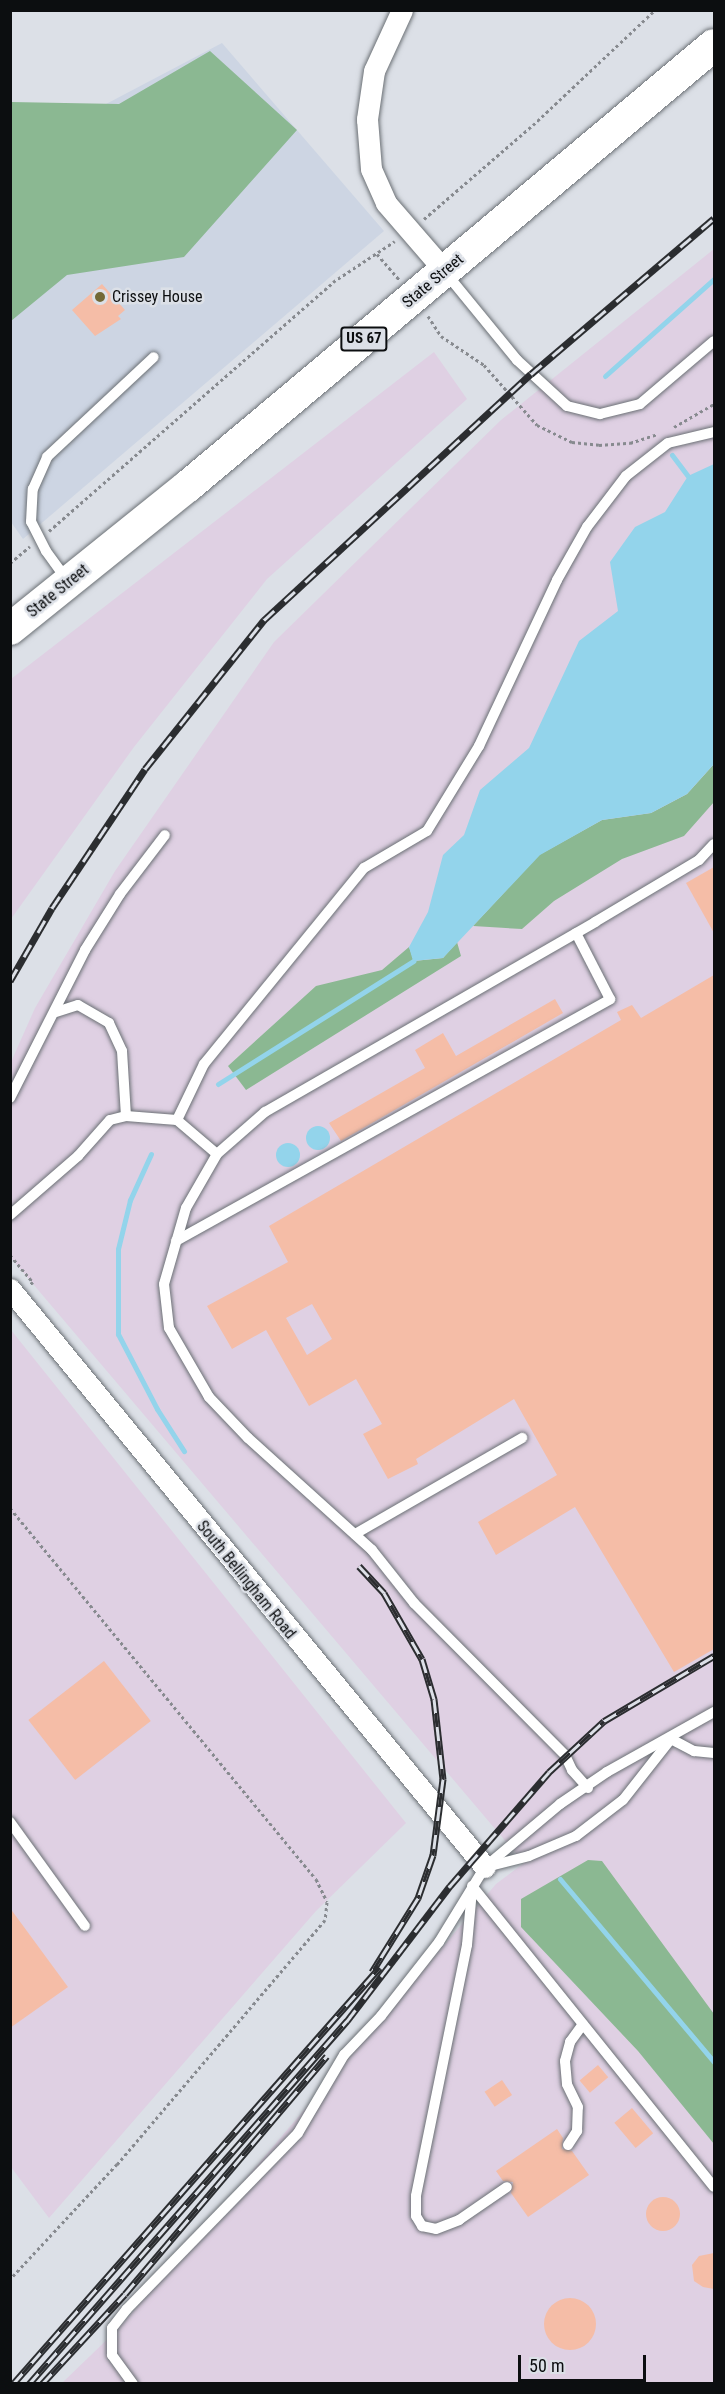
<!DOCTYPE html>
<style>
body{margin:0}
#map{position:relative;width:725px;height:2394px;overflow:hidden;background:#dce0e7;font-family:"Roboto Condensed",sans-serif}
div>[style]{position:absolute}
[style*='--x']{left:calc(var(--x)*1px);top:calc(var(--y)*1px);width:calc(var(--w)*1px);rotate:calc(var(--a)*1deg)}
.built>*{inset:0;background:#cdd5e3}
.industrial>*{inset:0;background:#dfd0e3}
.forest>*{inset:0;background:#8bb892}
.water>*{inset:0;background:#93d4eb}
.round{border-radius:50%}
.stream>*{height:5px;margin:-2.5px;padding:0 2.5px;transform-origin:2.5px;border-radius:2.5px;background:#93d4eb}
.building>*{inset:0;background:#f5bda7;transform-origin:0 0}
.path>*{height:3px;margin-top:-1.5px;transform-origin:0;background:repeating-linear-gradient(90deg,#878a8f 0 3px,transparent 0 6px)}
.roads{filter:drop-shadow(0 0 2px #6b7075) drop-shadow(0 0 2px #6b7075)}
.service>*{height:10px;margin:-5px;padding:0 5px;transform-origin:5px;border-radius:5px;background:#fff}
.minor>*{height:21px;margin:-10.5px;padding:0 10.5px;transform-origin:10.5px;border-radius:10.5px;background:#fff}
.primary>*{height:32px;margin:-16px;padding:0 16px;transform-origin:16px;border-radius:16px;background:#fff}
.rail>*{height:7px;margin-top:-3.5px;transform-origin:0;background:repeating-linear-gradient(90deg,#dce0e7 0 14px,#2b2d30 0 28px);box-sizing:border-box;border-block:2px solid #2b2d30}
.dots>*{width:16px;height:16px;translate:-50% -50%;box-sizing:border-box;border:3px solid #dce0e7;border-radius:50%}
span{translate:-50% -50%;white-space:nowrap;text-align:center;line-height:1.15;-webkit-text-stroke:5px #dce0e7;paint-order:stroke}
.shield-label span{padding:2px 4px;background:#dce0e7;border:2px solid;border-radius:4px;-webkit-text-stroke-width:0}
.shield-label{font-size:15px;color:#0c0e10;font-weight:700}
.street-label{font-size:16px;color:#0c0e10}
.poi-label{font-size:16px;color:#0c0e10}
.left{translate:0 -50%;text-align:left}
.frame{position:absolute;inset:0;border:12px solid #0c0e10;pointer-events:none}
.scale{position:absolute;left:518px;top:2355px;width:128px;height:27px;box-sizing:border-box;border:3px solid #0c0e10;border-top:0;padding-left:8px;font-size:18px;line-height:21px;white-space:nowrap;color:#0c0e10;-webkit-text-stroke:4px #dce0e7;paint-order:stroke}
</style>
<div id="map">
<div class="built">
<i style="clip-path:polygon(222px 43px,384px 231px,23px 539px,11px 522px,11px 154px)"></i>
</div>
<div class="industrial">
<i style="clip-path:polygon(714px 249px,714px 2383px,62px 2383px,118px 2329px,496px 1884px,524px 1863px,11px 1258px,11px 1062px,35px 1008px,115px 871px,274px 642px,501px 420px)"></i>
<i style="clip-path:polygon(434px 352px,467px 399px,267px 579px,134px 747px,11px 919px,11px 679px)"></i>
<i style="clip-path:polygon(11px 1330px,406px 1823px,316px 1911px,49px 2218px,11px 2167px)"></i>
</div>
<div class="forest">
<i style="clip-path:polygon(210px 51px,297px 130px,184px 257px,67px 275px,11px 321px,11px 102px,119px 104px)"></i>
<i style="clip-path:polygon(714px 764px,714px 802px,684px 836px,622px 859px,554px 901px,522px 929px,473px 926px,539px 855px,602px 820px,651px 813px,687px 794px)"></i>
<i style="clip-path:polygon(457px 942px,461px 956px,246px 1090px,228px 1066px,316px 986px,382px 970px,409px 947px,414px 961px,443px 958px)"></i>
<i style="clip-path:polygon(588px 1860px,602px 1861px,714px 2014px,714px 2144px,638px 2051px,521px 1927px,521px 1899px)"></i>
</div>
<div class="water">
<i style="clip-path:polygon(714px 464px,714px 764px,687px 794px,651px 813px,602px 820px,540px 855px,443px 958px,413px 961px,409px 947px,428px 912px,443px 855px,464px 835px,480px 790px,529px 748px,579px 641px,618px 611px,610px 562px,635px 527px,665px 512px,688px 476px)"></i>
<i class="round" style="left:306px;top:1126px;width:24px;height:24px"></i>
<i class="round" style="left:276px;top:1143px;width:24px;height:24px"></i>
</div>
<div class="stream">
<i style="--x:605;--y:376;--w:146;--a:-41.7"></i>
<i style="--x:672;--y:455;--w:26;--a:53"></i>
<i style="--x:218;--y:1084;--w:231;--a:-32.2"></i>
<i style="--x:151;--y:1154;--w:51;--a:114.5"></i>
<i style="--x:130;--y:1200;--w:50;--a:103.8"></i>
<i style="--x:118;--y:1249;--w:85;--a:90"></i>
<i style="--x:118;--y:1334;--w:85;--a:62.5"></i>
<i style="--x:157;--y:1409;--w:50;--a:57.3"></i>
<i style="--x:560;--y:1879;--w:239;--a:49.9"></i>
</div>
<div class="building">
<i style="clip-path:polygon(102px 284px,125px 310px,118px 316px,121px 319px,95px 336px,72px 310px)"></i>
<i style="clip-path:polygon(714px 867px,714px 933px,686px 883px)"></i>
<i style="clip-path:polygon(evenodd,714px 975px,714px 1649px,674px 1672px,575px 1507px,496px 1555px,478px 1522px,557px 1475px,514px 1399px,416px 1459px,418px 1464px,388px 1479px,363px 1434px,382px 1424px,356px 1379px,309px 1406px,266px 1330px,232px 1349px,207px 1306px,288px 1262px,269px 1226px,621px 1020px,617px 1012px,632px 1005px,641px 1018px,714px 975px,312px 1304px,332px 1339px,307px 1355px,286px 1318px,312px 1304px)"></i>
<i style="clip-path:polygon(555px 999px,563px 1013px,341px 1141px,329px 1123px,425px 1068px,415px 1050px,443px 1033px,456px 1056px)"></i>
<i style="left:104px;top:1661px;width:76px;height:96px;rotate:52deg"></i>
<i style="clip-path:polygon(10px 1908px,68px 1987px,10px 2028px)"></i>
<i style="left:598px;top:2065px;width:16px;height:24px;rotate:50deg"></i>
<i style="left:502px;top:2080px;width:18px;height:21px;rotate:56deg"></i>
<i style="left:632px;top:2108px;width:33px;height:23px;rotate:50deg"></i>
<i style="clip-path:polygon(557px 2129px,563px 2138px,562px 2149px,572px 2151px,589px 2175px,528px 2217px,511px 2193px,513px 2182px,503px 2181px,496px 2171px)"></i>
<i class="round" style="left:646px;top:2197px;width:34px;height:34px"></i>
<i style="clip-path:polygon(714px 2253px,714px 2289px,703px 2287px,694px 2281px,692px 2265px,699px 2256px)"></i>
<i class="round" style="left:544px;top:2298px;width:52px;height:52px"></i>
</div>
<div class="path">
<i style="--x:424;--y:219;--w:144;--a:-40.8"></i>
<i style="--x:533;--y:125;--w:168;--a:-43.3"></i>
<i style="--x:377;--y:254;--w:35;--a:49"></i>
<i style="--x:428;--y:316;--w:24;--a:57"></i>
<i style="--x:441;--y:336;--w:52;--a:34"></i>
<i style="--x:484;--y:365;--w:80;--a:48.5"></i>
<i style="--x:537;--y:425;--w:39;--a:26"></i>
<i style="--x:572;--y:442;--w:27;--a:6"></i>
<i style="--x:599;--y:445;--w:31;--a:-4"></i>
<i style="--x:630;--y:443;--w:28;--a:-18"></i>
<i style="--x:674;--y:427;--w:46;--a:-29.9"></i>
<i style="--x:49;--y:531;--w:378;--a:-41.2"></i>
<i style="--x:333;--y:282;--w:74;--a:-33.5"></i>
<i style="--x:10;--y:563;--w:26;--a:-40"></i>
<i style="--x:10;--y:1255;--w:35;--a:50"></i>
<i style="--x:33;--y:1282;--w:5;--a:143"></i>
<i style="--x:10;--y:1508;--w:481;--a:50.5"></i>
<i style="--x:316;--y:1879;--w:25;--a:64"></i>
<i style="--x:327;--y:1902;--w:18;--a:96"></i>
<i style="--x:325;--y:1920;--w:321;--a:130.4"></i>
<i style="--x:117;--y:2164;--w:157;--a:132.9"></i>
</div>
<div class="roads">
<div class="service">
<i style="--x:445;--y:272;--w:114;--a:50.7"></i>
<i style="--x:517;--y:360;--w:68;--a:42.6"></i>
<i style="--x:567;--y:406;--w:34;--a:14"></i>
<i style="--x:600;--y:414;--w:41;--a:-14"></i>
<i style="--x:640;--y:404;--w:97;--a:-40.4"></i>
<i style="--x:67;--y:580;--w:36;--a:-126"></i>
<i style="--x:46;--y:551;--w:33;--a:-117"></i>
<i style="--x:31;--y:522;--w:33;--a:-87"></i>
<i style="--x:33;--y:489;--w:35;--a:-66"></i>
<i style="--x:47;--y:457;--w:146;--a:-43.1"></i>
<i style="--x:56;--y:1012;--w:23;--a:-18"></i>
<i style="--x:78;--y:1005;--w:36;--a:30"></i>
<i style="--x:109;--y:1023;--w:31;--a:65"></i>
<i style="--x:122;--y:1051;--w:65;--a:86.5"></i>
<i style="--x:10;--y:1098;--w:166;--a:-63.1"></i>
<i style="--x:85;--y:950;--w:66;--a:-58"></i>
<i style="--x:120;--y:894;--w:74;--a:-52.7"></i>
<i style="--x:177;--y:1120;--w:62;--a:-64.3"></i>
<i style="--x:204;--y:1064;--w:253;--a:-50.8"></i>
<i style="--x:364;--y:868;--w:73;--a:-30.4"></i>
<i style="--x:427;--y:831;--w:100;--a:-58.5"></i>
<i style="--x:479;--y:746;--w:183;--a:-64.8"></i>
<i style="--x:557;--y:580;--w:61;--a:-60.5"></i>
<i style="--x:587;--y:527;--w:64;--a:-52.6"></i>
<i style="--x:626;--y:476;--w:53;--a:-38.2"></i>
<i style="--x:668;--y:443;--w:47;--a:-13.4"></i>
<i style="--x:10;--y:1215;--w:90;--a:-40.9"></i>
<i style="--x:78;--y:1156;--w:48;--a:-48.4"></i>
<i style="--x:110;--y:1120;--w:16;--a:-14"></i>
<i style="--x:126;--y:1116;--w:51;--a:4.5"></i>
<i style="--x:177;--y:1120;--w:52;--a:40.4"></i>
<i style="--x:176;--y:1241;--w:497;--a:-29.1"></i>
<i style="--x:610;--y:999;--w:74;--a:-117.3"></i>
<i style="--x:355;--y:1534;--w:193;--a:-29.9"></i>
<i style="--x:588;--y:1788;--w:24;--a:-132"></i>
<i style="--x:572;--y:1770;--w:17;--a:-115"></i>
<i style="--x:565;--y:1755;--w:214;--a:-134.8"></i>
<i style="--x:414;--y:1603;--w:68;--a:-128.4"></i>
<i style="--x:372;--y:1550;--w:167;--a:-137.9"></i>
<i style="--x:248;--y:1438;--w:57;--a:-133.6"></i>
<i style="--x:209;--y:1397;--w:80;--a:-120.1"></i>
<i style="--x:169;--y:1328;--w:44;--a:-96.5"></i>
<i style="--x:164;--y:1284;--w:79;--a:-73.9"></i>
<i style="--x:186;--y:1208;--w:62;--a:-60.1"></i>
<i style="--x:217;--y:1154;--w:64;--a:-41.2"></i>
<i style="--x:265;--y:1112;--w:381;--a:-29.9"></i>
<i style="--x:595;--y:922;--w:121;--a:-30.8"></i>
<i style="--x:699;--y:860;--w:22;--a:-47"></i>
<i style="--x:10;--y:1822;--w:128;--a:54.2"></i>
<i style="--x:490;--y:1866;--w:40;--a:-14.4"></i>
<i style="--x:529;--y:1856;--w:51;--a:-23.1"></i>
<i style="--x:576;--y:1836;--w:59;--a:-37.5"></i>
<i style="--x:623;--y:1800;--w:78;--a:-51.8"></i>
<i style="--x:671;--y:1739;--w:26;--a:28"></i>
<i style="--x:694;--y:1751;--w:20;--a:6"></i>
<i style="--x:472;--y:1886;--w:386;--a:51.2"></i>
<i style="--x:472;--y:1890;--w:55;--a:95.2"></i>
<i style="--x:467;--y:1945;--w:256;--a:101.5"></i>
<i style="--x:416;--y:2196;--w:20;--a:90"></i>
<i style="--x:416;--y:2216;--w:12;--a:59"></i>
<i style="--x:422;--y:2226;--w:14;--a:12"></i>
<i style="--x:436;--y:2229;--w:25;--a:-21"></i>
<i style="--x:459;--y:2220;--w:58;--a:-34.5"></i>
<i style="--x:568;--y:2145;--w:17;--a:-57"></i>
<i style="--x:577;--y:2131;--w:24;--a:-88"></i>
<i style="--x:578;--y:2107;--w:25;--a:-116"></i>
<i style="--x:567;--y:2084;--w:23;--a:-95"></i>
<i style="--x:565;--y:2061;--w:20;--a:-75"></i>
<i style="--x:570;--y:2042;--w:22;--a:-54"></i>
<i style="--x:133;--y:2384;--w:36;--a:-126"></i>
<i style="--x:112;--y:2355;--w:27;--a:-90"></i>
<i style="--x:112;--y:2328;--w:24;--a:-52"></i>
<i style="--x:127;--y:2309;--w:245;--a:-45.8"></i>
<i style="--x:298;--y:2133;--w:91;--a:-59.5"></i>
<i style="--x:344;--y:2055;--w:54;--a:-46.5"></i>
<i style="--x:381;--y:2016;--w:94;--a:-51.9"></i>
<i style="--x:439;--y:1942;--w:88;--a:-58.5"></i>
<i style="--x:485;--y:1867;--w:98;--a:-40"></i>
<i style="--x:560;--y:1804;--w:57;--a:-34.2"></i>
<i style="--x:607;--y:1772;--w:123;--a:-29.3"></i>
</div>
<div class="minor">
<i style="--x:402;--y:10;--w:67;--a:114.7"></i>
<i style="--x:374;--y:71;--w:49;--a:98.3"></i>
<i style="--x:367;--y:119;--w:50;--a:85.4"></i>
<i style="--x:371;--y:169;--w:37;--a:66"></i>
<i style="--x:386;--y:203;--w:90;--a:49.1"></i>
<i style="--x:10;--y:1289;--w:748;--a:50.59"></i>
</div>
<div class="primary">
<i style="--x:10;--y:629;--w:228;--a:-38.8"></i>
<i style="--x:188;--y:486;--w:686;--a:-39.98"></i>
</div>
</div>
<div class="rail">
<i style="--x:10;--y:981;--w:84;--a:-60.1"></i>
<i style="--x:52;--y:908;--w:167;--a:-56.2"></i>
<i style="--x:145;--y:769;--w:191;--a:-51.4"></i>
<i style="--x:264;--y:620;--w:363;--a:-42.7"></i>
<i style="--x:531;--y:374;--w:240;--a:-40.4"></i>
<i style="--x:359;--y:1566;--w:37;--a:47"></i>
<i style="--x:384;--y:1593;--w:76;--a:60.1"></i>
<i style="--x:422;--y:1659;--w:42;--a:73.3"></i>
<i style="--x:434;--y:1699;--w:81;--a:83.6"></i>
<i style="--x:443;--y:1779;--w:77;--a:97.5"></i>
<i style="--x:433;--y:1855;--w:46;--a:109.2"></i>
<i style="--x:418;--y:1898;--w:87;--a:121.9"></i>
<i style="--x:13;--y:2384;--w:555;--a:-48.65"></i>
<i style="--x:29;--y:2384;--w:483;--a:-48.8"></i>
<i style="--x:347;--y:2021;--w:170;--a:-52.7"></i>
<i style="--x:450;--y:1886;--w:151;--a:-49"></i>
<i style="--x:549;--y:1772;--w:75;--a:-42.8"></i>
<i style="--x:604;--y:1721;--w:128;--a:-30.6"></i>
<i style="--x:42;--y:2384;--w:122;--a:-47.3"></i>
<i style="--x:125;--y:2294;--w:312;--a:-49.7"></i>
</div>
<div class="dots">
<i style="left:100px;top:297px;background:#726835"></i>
</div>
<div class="shield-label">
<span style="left:364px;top:339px">US 67</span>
</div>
<div class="street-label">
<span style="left:433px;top:281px;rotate:-40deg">State Street</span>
<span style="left:58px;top:591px;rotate:-39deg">State Street</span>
<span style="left:246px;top:1580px;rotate:51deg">South Bellingham Road</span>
</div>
<div class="poi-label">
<span class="left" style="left:112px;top:297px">Crissey House</span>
</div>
<div class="frame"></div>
<div class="scale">50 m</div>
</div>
